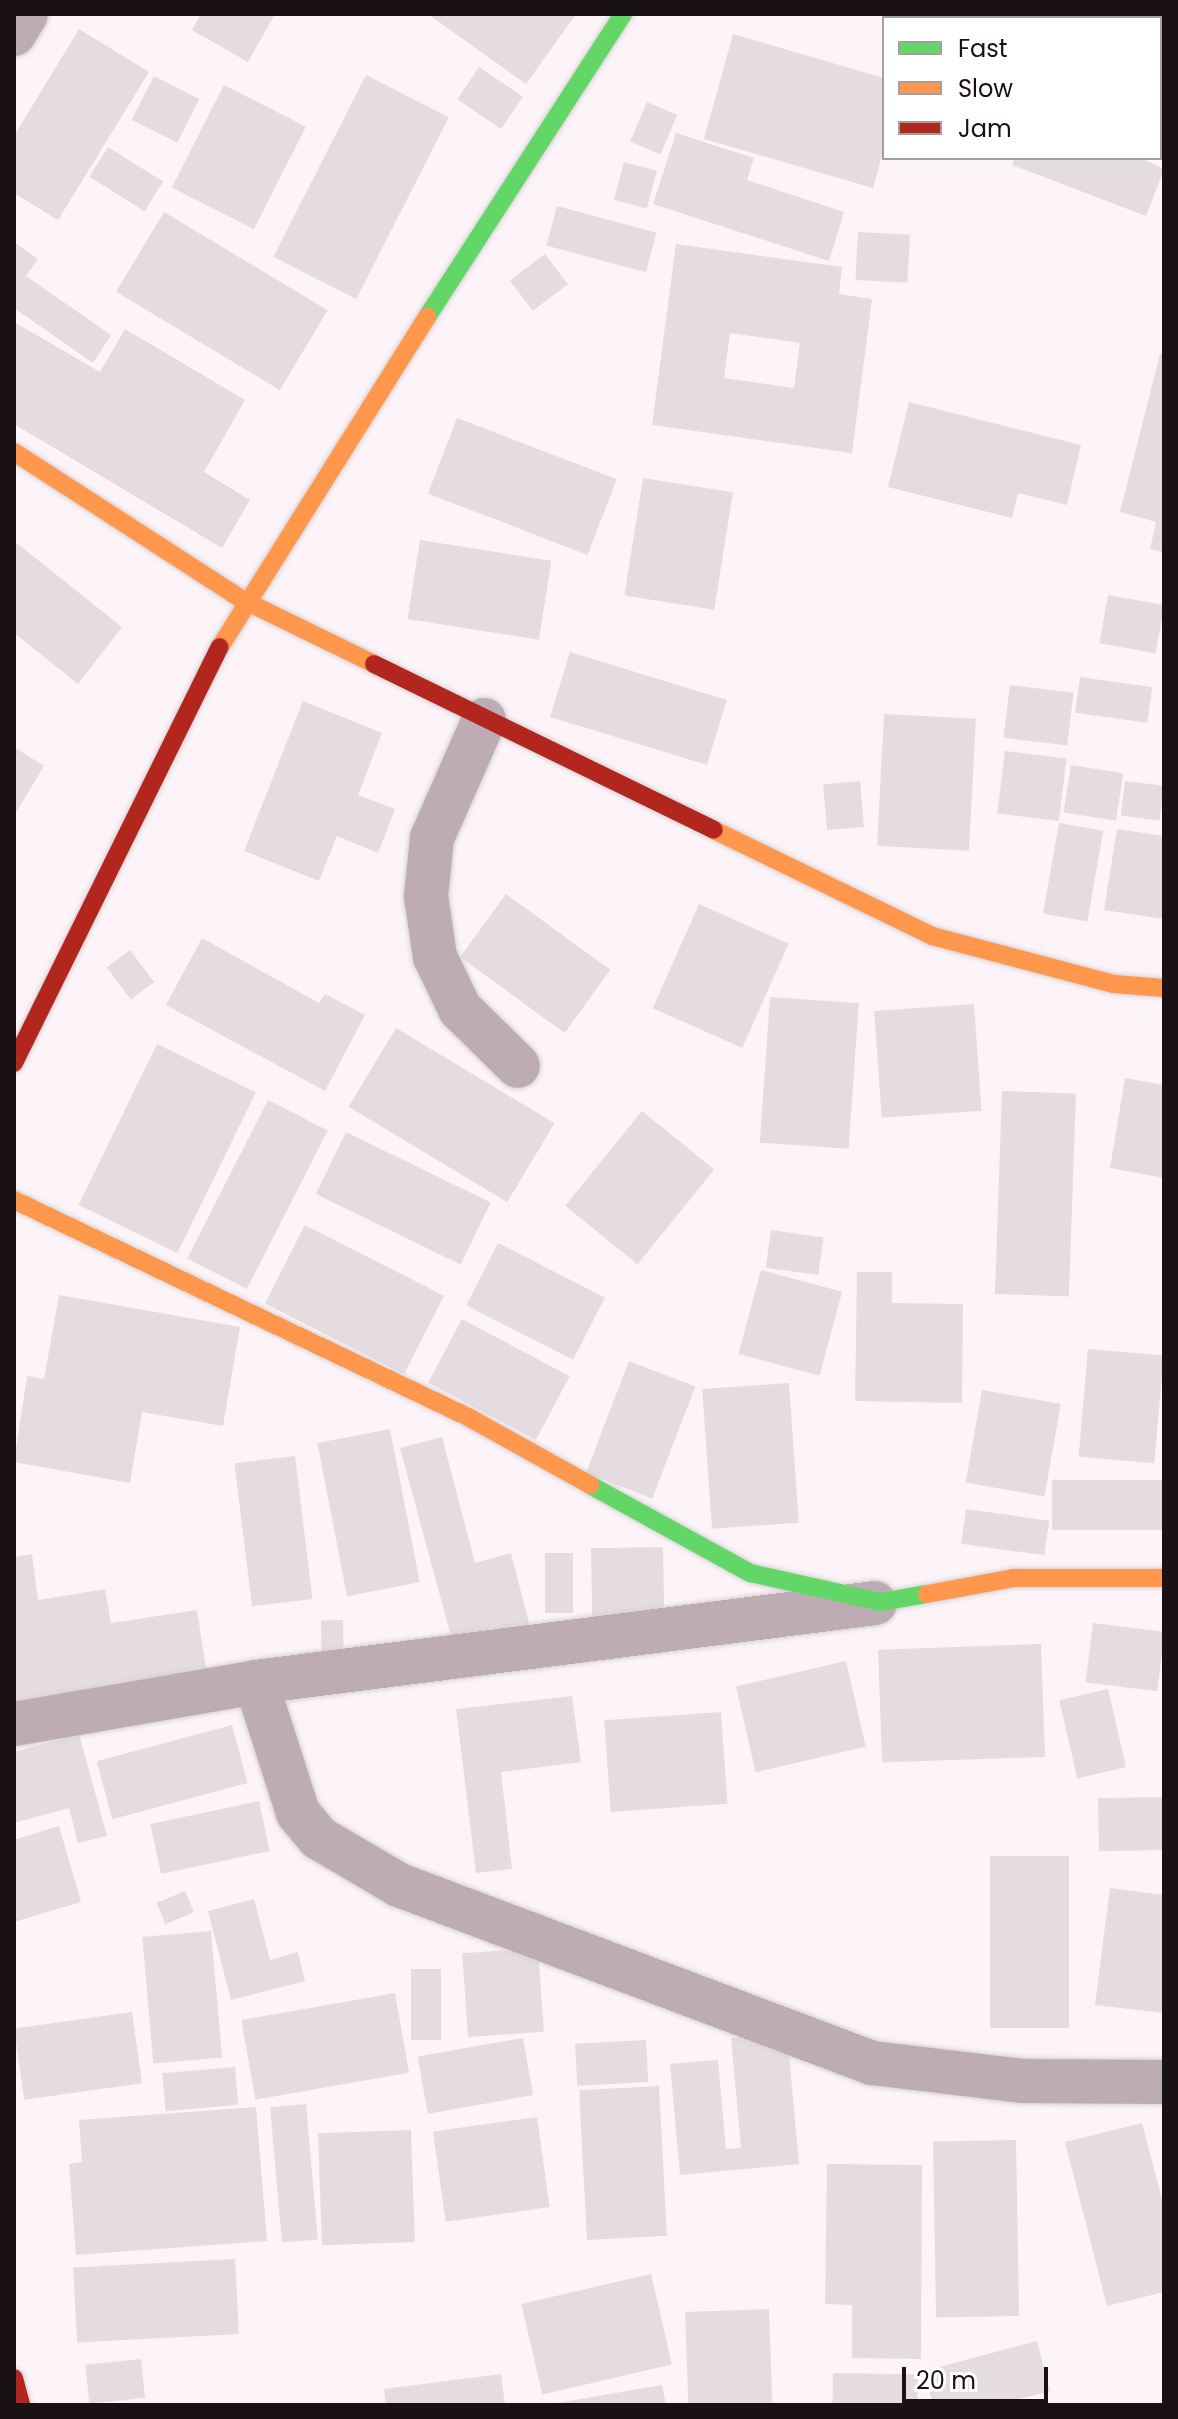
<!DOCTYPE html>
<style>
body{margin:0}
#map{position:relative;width:1178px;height:2419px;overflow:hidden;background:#fcf4f8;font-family:Poppins,sans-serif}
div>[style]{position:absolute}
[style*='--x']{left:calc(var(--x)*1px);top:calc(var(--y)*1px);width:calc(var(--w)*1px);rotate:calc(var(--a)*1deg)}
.building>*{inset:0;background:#e4dce0;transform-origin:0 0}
.roads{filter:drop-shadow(0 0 2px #d7d1d4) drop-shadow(0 0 2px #d7d1d4)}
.street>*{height:44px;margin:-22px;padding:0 22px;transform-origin:22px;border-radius:22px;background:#beacb4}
.fast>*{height:18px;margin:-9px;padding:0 9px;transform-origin:9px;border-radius:9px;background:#63d668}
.slow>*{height:18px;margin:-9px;padding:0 9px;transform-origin:9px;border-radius:9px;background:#ff974d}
.jam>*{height:18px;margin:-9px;padding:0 9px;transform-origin:9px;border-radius:9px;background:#b3261e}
span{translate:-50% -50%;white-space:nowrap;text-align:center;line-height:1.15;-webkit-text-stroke:8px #fff;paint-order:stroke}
.frame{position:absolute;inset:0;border:16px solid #191114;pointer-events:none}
.legend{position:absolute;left:882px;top:16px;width:280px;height:144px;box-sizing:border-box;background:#fff;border:2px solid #a3a0a1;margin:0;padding:10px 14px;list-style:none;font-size:24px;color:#191114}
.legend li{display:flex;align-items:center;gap:16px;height:40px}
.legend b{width:40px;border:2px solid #a3a0a1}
.scale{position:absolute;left:902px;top:2367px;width:146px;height:36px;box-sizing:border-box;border:4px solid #191114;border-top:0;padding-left:10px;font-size:24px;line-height:28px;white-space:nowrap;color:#191114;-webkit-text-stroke:6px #fff;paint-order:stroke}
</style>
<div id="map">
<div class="building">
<i style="clip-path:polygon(201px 14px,275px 14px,248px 62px,192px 30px)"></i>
<i style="clip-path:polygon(428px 14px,576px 14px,526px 84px)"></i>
<i style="clip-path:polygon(1066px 14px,1164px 14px,1164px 61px,1160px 18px)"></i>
<i style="clip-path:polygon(79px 29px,149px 72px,58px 220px,14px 193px,14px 136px)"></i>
<i style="clip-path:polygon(733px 34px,884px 78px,884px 148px,873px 188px,704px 139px)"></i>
<i style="left:479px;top:67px;width:53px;height:39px;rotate:34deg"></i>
<i style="left:366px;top:75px;width:93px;height:204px;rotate:27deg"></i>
<i style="left:154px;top:76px;width:51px;height:49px;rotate:27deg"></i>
<i style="left:224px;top:85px;width:92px;height:115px;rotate:27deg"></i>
<i style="left:647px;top:102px;width:33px;height:43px;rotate:23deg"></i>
<i style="clip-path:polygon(676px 133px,754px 158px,747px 180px,844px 212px,829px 261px,653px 204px)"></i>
<i style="left:108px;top:147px;width:65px;height:35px;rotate:32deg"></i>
<i style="clip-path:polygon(1015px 158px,1140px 158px,1164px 169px,1146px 216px,1012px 165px)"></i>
<i style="left:624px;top:162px;width:34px;height:39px;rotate:15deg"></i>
<i style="left:557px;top:206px;width:103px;height:41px;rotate:15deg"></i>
<i style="left:164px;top:212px;width:191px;height:93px;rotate:31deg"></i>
<i style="left:858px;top:232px;width:52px;height:48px;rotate:3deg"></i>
<i style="clip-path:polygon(14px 242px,38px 259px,26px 276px,111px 335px,93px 363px,14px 308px)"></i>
<i style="clip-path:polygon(evenodd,676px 244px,842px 267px,839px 294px,872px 299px,852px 453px,652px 425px,676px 244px,730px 333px,800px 343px,794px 388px,724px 378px,730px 333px)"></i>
<i style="left:545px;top:254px;width:38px;height:44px;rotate:53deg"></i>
<i style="clip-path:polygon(14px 322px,100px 372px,125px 329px,245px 400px,204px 472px,250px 500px,222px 548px,14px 424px)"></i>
<i style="clip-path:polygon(1160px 354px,1164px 355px,1164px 552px,1150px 549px,1156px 522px,1120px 512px)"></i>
<i style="clip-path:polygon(909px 402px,1081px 445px,1067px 505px,1018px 493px,1012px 518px,888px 487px)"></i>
<i style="left:457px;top:418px;width:171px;height:81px;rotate:21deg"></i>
<i style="left:643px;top:478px;width:91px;height:119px;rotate:9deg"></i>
<i style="left:420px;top:540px;width:133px;height:80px;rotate:9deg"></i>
<i style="clip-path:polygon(14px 541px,122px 627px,78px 684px,14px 633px)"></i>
<i style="left:1108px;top:595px;width:57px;height:49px;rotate:10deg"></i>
<i style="left:570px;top:652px;width:164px;height:68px;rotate:17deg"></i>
<i style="left:1080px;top:677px;width:73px;height:36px;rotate:8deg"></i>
<i style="left:1010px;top:685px;width:64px;height:53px;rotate:7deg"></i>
<i style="clip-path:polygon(303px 701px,382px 733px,358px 795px,395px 809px,378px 853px,337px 836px,319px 881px,244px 851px)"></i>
<i style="left:884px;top:714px;width:92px;height:132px;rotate:3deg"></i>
<i style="clip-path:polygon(14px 747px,44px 766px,14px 816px)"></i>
<i style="left:1005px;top:751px;width:62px;height:63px;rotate:7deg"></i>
<i style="left:1071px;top:765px;width:53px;height:48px;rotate:9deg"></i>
<i style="left:860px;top:781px;width:46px;height:37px;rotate:85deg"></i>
<i style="left:1125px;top:781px;width:39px;height:35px;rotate:7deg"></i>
<i style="left:1059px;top:823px;width:45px;height:92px;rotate:10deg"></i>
<i style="clip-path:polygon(1117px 829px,1164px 836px,1164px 919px,1104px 910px)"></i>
<i style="left:506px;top:894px;width:129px;height:78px;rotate:36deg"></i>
<i style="left:699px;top:904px;width:98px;height:114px;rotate:24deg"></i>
<i style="clip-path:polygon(202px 938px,319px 1003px,325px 994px,365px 1015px,325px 1091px,166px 1005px)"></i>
<i style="left:130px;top:950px;width:40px;height:29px;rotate:53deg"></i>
<i style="left:770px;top:997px;width:89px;height:146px;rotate:4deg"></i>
<i style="left:974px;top:1004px;width:107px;height:100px;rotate:86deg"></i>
<i style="left:396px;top:1028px;width:185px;height:92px;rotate:31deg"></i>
<i style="left:157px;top:1044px;width:110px;height:179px;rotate:26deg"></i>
<i style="clip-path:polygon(1125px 1078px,1164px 1085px,1164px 1178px,1110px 1168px)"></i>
<i style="left:1002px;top:1091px;width:74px;height:203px;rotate:2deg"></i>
<i style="left:268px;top:1100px;width:67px;height:178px;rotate:27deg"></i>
<i style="left:642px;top:1111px;width:93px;height:122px;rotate:39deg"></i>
<i style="left:346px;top:1132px;width:161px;height:69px;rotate:26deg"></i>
<i style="left:305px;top:1225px;width:156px;height:88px;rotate:27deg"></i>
<i style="left:771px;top:1230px;width:53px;height:38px;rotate:8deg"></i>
<i style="left:498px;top:1243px;width:120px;height:70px;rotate:27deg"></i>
<i style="left:761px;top:1270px;width:84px;height:87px;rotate:15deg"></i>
<i style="clip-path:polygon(857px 1272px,892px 1272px,892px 1303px,963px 1304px,962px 1403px,855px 1401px)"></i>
<i style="clip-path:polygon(59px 1295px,240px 1327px,223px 1426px,142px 1412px,130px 1483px,14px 1462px,27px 1376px,44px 1379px)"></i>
<i style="left:462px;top:1319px;width:122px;height:72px;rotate:28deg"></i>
<i style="left:1088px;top:1349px;width:76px;height:108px;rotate:5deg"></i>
<i style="left:629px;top:1361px;width:71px;height:120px;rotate:21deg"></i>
<i style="left:789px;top:1383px;width:140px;height:87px;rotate:86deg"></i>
<i style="left:982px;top:1390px;width:80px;height:94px;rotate:10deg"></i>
<i style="left:390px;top:1429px;width:156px;height:74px;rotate:79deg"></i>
<i style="clip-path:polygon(442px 1437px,475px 1563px,511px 1553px,531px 1631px,455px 1651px,400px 1448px)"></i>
<i style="left:295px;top:1456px;width:144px;height:61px;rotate:83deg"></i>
<i style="left:1164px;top:1480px;width:50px;height:112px;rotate:90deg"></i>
<i style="left:966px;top:1509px;width:84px;height:35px;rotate:8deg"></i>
<i style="left:663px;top:1547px;width:80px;height:72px;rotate:89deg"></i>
<i style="left:545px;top:1553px;width:28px;height:60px"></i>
<i style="clip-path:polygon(32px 1554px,38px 1600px,105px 1589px,111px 1623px,197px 1610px,207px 1675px,14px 1705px,14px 1557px)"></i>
<i style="left:343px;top:1620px;width:41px;height:22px;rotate:89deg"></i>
<i style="left:1093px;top:1623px;width:72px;height:60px;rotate:7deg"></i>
<i style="left:1041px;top:1644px;width:113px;height:163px;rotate:88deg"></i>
<i style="left:846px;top:1661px;width:88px;height:113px;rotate:77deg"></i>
<i style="left:1108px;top:1689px;width:80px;height:50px;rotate:77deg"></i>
<i style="clip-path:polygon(572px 1696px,581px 1762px,501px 1772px,512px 1869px,476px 1873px,456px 1709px)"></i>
<i style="left:721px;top:1712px;width:92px;height:117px;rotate:86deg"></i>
<i style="left:232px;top:1725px;width:60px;height:140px;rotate:75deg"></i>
<i style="clip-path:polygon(79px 1734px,107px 1836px,78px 1843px,69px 1808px,14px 1823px,14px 1752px)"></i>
<i style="left:1163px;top:1797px;width:53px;height:65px;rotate:89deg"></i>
<i style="left:259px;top:1801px;width:51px;height:111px;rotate:78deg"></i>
<i style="clip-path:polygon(59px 1826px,81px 1902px,14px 1922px,14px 1840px)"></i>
<i style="left:990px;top:1856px;width:79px;height:172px"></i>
<i style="clip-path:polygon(1110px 1888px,1164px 1895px,1164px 2013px,1095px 2005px)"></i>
<i style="left:185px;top:1891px;width:23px;height:31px;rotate:67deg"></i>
<i style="clip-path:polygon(254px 1899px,270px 1960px,298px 1952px,305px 1981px,231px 2000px,208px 1911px)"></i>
<i style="left:211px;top:1931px;width:127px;height:69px;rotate:85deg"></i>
<i style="left:538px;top:1948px;width:84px;height:76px;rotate:86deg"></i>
<i style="left:411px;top:1969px;width:30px;height:71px"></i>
<i style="left:395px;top:1993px;width:81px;height:156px;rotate:80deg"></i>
<i style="left:132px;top:2012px;width:72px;height:119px;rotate:82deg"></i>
<i style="clip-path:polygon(787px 2033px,799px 2164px,680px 2175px,670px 2064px,718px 2060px,726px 2149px,741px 2148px,731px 2038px)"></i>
<i style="left:523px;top:2038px;width:58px;height:107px;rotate:80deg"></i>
<i style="left:646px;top:2040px;width:42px;height:71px;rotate:87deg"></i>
<i style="left:235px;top:2067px;width:38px;height:73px;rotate:85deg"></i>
<i style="left:659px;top:2086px;width:150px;height:80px;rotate:87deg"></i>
<i style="left:306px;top:2104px;width:136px;height:36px;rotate:85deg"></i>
<i style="clip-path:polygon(256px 2107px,267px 2241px,76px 2255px,69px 2164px,82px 2162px,79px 2120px)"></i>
<i style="left:537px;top:2117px;width:91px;height:105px;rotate:82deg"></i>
<i style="clip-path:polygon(1142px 2123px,1164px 2207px,1164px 2292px,1107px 2306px,1065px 2142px)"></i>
<i style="left:411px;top:2130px;width:112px;height:93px;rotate:88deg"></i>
<i style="left:1016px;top:2140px;width:176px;height:83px;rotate:89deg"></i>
<i style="clip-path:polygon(827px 2164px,922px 2165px,921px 2359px,852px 2358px,852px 2305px,825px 2304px)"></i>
<i style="left:235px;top:2259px;width:75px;height:162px;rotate:87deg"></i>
<i style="left:651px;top:2274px;width:93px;height:133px;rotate:77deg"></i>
<i style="left:769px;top:2309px;width:96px;height:84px;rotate:88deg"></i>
<i style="clip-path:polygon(1037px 2341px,1050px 2391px,996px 2405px,933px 2405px,924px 2371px)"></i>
<i style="left:141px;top:2359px;width:39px;height:56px;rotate:84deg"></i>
<i style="left:833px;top:2373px;width:85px;height:32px;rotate:1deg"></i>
<i style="clip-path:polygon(501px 2374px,505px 2405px,386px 2405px,384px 2389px)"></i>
<i style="clip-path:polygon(662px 2385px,666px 2405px,557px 2405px,557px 2403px)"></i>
</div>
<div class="roads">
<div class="street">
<i style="--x:917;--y:14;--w:10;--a:24"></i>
<i style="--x:14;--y:34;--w:23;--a:-59"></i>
<i style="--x:1160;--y:111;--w:4;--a:27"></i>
<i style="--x:484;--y:720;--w:129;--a:113.8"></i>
<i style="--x:432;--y:838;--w:58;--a:95.9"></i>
<i style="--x:426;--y:896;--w:62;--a:81.6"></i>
<i style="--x:435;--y:957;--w:58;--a:64.3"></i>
<i style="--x:460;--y:1009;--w:81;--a:44.5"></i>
<i style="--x:256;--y:1682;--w:138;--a:72.2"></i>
<i style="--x:298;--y:1813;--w:33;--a:50"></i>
<i style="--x:319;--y:1838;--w:93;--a:30.4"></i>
<i style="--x:399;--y:1885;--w:505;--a:20.62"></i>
<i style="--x:872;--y:2063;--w:151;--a:6.8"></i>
<i style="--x:1022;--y:2081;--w:142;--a:0.4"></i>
<i style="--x:14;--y:1724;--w:246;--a:-9.8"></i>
<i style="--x:256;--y:1682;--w:624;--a:-7.27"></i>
</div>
<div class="fast">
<i style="--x:427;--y:317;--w:361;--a:-57.1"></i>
<i style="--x:590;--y:1485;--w:183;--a:28.8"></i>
<i style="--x:750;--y:1573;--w:134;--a:12.5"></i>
<i style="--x:881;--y:1602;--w:47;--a:-9.9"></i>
</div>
<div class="slow">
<i style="--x:14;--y:452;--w:273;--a:32.9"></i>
<i style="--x:243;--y:600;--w:146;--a:26"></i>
<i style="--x:220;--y:647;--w:390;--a:-57.9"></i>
<i style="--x:714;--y:830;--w:242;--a:25.9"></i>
<i style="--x:932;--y:936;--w:188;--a:14.8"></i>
<i style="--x:1114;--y:984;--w:50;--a:4.6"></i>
<i style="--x:14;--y:1200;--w:503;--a:25.55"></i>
<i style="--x:468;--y:1417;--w:140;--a:29.1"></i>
<i style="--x:927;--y:1594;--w:88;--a:-10.4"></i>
<i style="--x:1014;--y:1578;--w:150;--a:0"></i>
</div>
<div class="jam">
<i style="--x:374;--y:664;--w:378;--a:26"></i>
<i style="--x:14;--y:1063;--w:464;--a:-63.7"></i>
<i style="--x:14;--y:2378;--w:28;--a:75"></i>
</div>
</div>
<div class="frame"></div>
<ul class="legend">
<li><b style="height:10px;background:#63d668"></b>Fast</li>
<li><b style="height:10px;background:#ff974d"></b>Slow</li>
<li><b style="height:10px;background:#b3261e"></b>Jam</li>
</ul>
<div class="scale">20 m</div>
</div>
